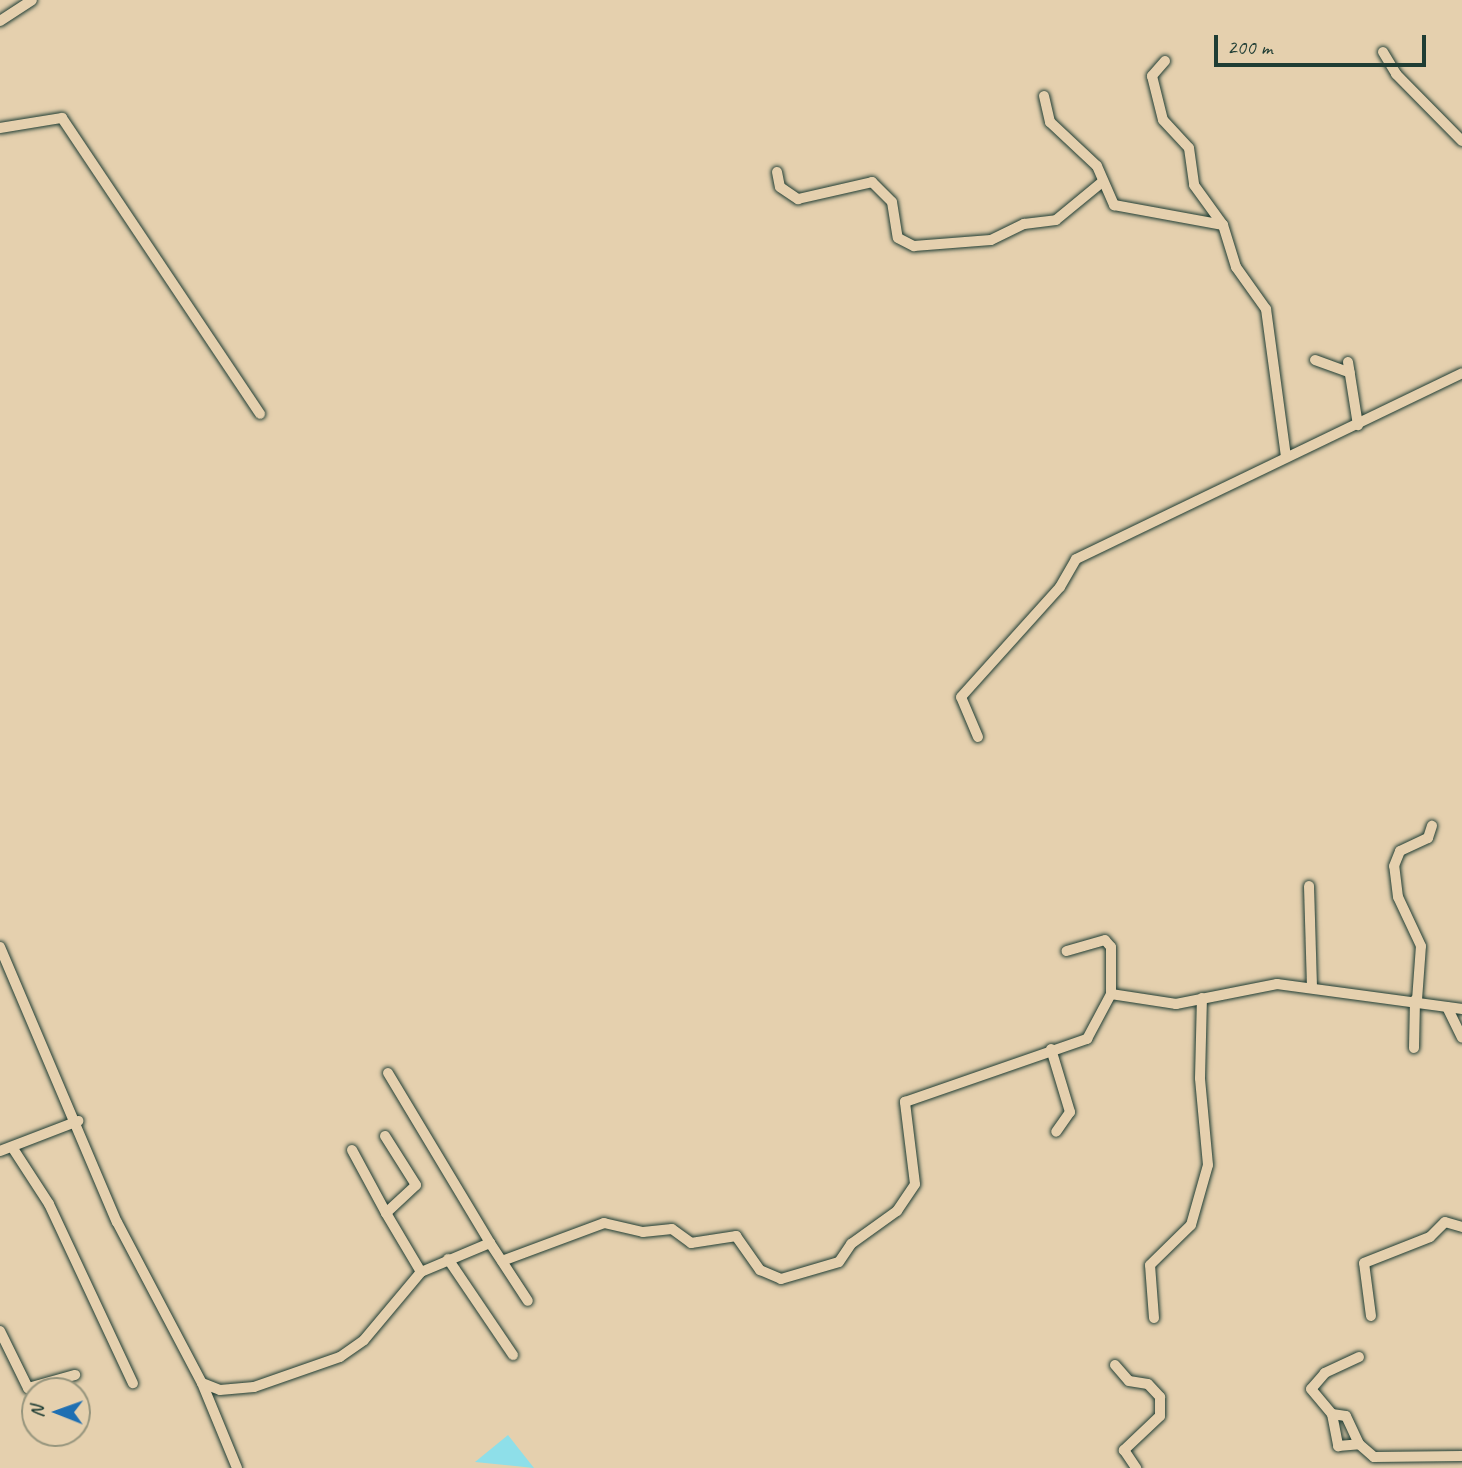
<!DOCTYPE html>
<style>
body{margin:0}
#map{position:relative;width:1462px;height:1468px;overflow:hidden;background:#e5d0ae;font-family:Caveat,sans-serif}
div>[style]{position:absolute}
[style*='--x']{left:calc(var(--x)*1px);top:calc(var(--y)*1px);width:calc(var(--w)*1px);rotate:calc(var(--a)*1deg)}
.water>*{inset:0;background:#8edfe9}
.roads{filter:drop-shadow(0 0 2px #1f3d34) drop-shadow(0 0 2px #1f3d34)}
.minor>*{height:10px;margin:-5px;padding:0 5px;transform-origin:5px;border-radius:5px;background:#e5d0ae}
span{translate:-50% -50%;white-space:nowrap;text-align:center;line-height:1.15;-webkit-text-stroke:5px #e5d0ae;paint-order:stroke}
.north{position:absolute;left:21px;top:1377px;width:70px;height:70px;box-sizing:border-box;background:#e5d0ae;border:2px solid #96957d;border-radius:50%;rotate:271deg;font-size:19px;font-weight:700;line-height:28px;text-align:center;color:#1f3d34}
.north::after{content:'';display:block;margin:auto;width:24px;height:32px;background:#1f6fb2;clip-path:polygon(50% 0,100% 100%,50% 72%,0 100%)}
.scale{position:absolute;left:1214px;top:35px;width:212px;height:32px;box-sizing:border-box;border:4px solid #1f3d34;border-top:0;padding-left:9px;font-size:21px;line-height:24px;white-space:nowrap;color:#1f3d34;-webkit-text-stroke:5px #e5d0ae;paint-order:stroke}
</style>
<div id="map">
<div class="water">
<i style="clip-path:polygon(508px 1435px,534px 1468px,475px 1462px)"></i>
</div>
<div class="roads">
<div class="minor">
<i style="--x:0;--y:21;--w:38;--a:-33"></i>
<i style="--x:1383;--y:52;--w:26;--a:59"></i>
<i style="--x:1396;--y:74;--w:94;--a:45.4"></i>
<i style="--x:1165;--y:61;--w:20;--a:131"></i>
<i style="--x:1152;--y:76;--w:45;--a:76"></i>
<i style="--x:1163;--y:120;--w:38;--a:47"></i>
<i style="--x:1189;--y:148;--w:37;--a:82"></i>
<i style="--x:1194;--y:185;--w:49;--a:54.1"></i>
<i style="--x:1044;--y:96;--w:27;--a:77"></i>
<i style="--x:1050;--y:122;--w:64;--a:43.1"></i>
<i style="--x:1097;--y:166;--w:43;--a:66.4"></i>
<i style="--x:1114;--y:205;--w:111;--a:10.4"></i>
<i style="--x:1223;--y:225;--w:44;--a:72.8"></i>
<i style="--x:1236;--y:267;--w:52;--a:54.5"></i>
<i style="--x:1266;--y:309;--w:148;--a:82.3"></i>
<i style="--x:0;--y:128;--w:63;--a:-9.2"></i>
<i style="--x:62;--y:118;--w:356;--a:56.2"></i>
<i style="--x:777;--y:172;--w:15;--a:79"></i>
<i style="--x:780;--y:187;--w:22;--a:34"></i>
<i style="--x:798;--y:199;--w:76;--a:-12.9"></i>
<i style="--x:872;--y:182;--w:28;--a:45"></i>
<i style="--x:892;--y:202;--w:36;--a:81"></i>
<i style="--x:898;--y:238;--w:18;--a:27"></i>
<i style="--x:914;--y:246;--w:77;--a:-4.5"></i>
<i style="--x:991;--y:240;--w:37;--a:-26"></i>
<i style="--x:1024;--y:224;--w:32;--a:-7"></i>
<i style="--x:1056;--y:220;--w:58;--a:-39.4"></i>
<i style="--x:1315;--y:360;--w:37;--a:20"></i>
<i style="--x:1348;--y:362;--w:64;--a:81"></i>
<i style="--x:978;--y:737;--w:43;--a:-113"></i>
<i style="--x:961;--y:697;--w:148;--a:-48"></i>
<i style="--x:1060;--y:587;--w:32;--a:-60"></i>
<i style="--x:1076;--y:559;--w:428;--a:-25.7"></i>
<i style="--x:1309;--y:886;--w:102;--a:88.3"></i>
<i style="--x:0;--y:947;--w:299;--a:67"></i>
<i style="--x:117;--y:1222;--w:182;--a:62.2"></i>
<i style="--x:202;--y:1383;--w:92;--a:67.6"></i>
<i style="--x:1111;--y:994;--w:66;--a:8.7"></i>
<i style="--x:1176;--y:1004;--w:103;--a:-11.2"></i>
<i style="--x:1277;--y:984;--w:187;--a:7.7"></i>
<i style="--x:1417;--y:1000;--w:54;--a:-85.8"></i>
<i style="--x:1421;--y:946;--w:54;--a:-115.1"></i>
<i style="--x:1398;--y:897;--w:31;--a:-97"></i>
<i style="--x:1394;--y:866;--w:16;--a:-68"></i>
<i style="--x:1400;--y:851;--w:31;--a:-25"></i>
<i style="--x:1428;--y:838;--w:13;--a:-72"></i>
<i style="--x:1447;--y:1007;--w:34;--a:64"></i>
<i style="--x:1414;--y:1048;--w:48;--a:-88.8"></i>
<i style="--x:1051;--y:1049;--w:66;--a:73.2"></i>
<i style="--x:1070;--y:1112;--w:24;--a:125"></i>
<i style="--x:388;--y:1073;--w:198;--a:59"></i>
<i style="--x:12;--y:1147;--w:68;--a:57"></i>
<i style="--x:49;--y:1204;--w:198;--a:64.9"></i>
<i style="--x:352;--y:1150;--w:72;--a:61.6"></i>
<i style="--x:0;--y:1151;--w:84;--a:-21"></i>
<i style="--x:448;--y:1259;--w:116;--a:55.9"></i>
<i style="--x:502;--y:1261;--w:109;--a:-20.4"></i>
<i style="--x:604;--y:1223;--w:40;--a:13"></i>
<i style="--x:643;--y:1232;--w:29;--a:-6"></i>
<i style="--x:672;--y:1229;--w:24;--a:36"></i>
<i style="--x:691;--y:1243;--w:46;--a:-8.8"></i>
<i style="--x:736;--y:1236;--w:42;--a:54.8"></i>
<i style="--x:760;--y:1270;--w:23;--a:23"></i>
<i style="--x:781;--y:1279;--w:60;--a:-16.3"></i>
<i style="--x:839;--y:1262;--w:22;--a:-56"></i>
<i style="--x:851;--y:1244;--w:57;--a:-35.7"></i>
<i style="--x:897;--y:1211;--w:32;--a:-56"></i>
<i style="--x:915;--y:1184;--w:83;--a:-97"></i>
<i style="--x:905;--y:1102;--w:193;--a:-19.1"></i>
<i style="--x:1087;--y:1039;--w:51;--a:-61.9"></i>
<i style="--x:1111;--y:994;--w:47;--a:-90"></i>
<i style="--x:1111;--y:947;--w:9;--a:-131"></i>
<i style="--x:1105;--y:940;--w:40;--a:164"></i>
<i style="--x:421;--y:1272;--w:75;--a:-22.8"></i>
<i style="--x:490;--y:1243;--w:69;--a:56.8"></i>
<i style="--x:1371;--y:1316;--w:53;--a:-97.5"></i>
<i style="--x:1364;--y:1263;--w:71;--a:-21.5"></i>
<i style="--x:1430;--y:1237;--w:21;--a:-45"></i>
<i style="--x:1445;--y:1222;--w:18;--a:16"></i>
<i style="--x:1154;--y:1318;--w:53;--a:-94.3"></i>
<i style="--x:1150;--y:1265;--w:57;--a:-44.3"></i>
<i style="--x:1191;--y:1225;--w:62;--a:-74.2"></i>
<i style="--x:1208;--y:1165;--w:87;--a:-95.3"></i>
<i style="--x:1200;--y:1078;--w:80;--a:-88.6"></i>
<i style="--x:0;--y:1331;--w:64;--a:63.8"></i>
<i style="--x:28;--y:1388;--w:49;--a:-15.5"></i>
<i style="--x:1359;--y:1357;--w:38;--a:155"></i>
<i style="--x:1325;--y:1373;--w:21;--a:131"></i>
<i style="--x:1311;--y:1389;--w:33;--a:50"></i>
<i style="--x:1332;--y:1414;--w:33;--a:79"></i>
<i style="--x:1338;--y:1446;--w:21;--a:-5"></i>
<i style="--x:1359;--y:1444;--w:20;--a:41"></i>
<i style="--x:1374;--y:1457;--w:88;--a:-0.7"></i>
<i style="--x:1115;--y:1365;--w:21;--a:49"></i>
<i style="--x:1129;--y:1381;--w:19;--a:9"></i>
<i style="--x:1148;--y:1384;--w:18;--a:47"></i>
<i style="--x:1160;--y:1397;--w:19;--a:90"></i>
<i style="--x:1160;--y:1416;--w:50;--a:136.6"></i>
<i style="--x:1124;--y:1450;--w:22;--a:56"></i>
<i style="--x:202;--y:1383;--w:19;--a:21"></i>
<i style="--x:220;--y:1390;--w:34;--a:-5"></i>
<i style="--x:254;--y:1387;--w:91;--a:-19.2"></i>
<i style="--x:340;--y:1357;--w:29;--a:-35"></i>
<i style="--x:364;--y:1340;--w:89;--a:-50"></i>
<i style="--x:421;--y:1272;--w:69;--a:-120.7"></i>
<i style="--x:386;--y:1213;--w:41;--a:-43"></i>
<i style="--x:416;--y:1185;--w:58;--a:-122.3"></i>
<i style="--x:1332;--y:1414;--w:14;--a:8"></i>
<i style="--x:1346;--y:1416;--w:31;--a:65"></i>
</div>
</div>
<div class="north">N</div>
<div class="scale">200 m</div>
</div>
